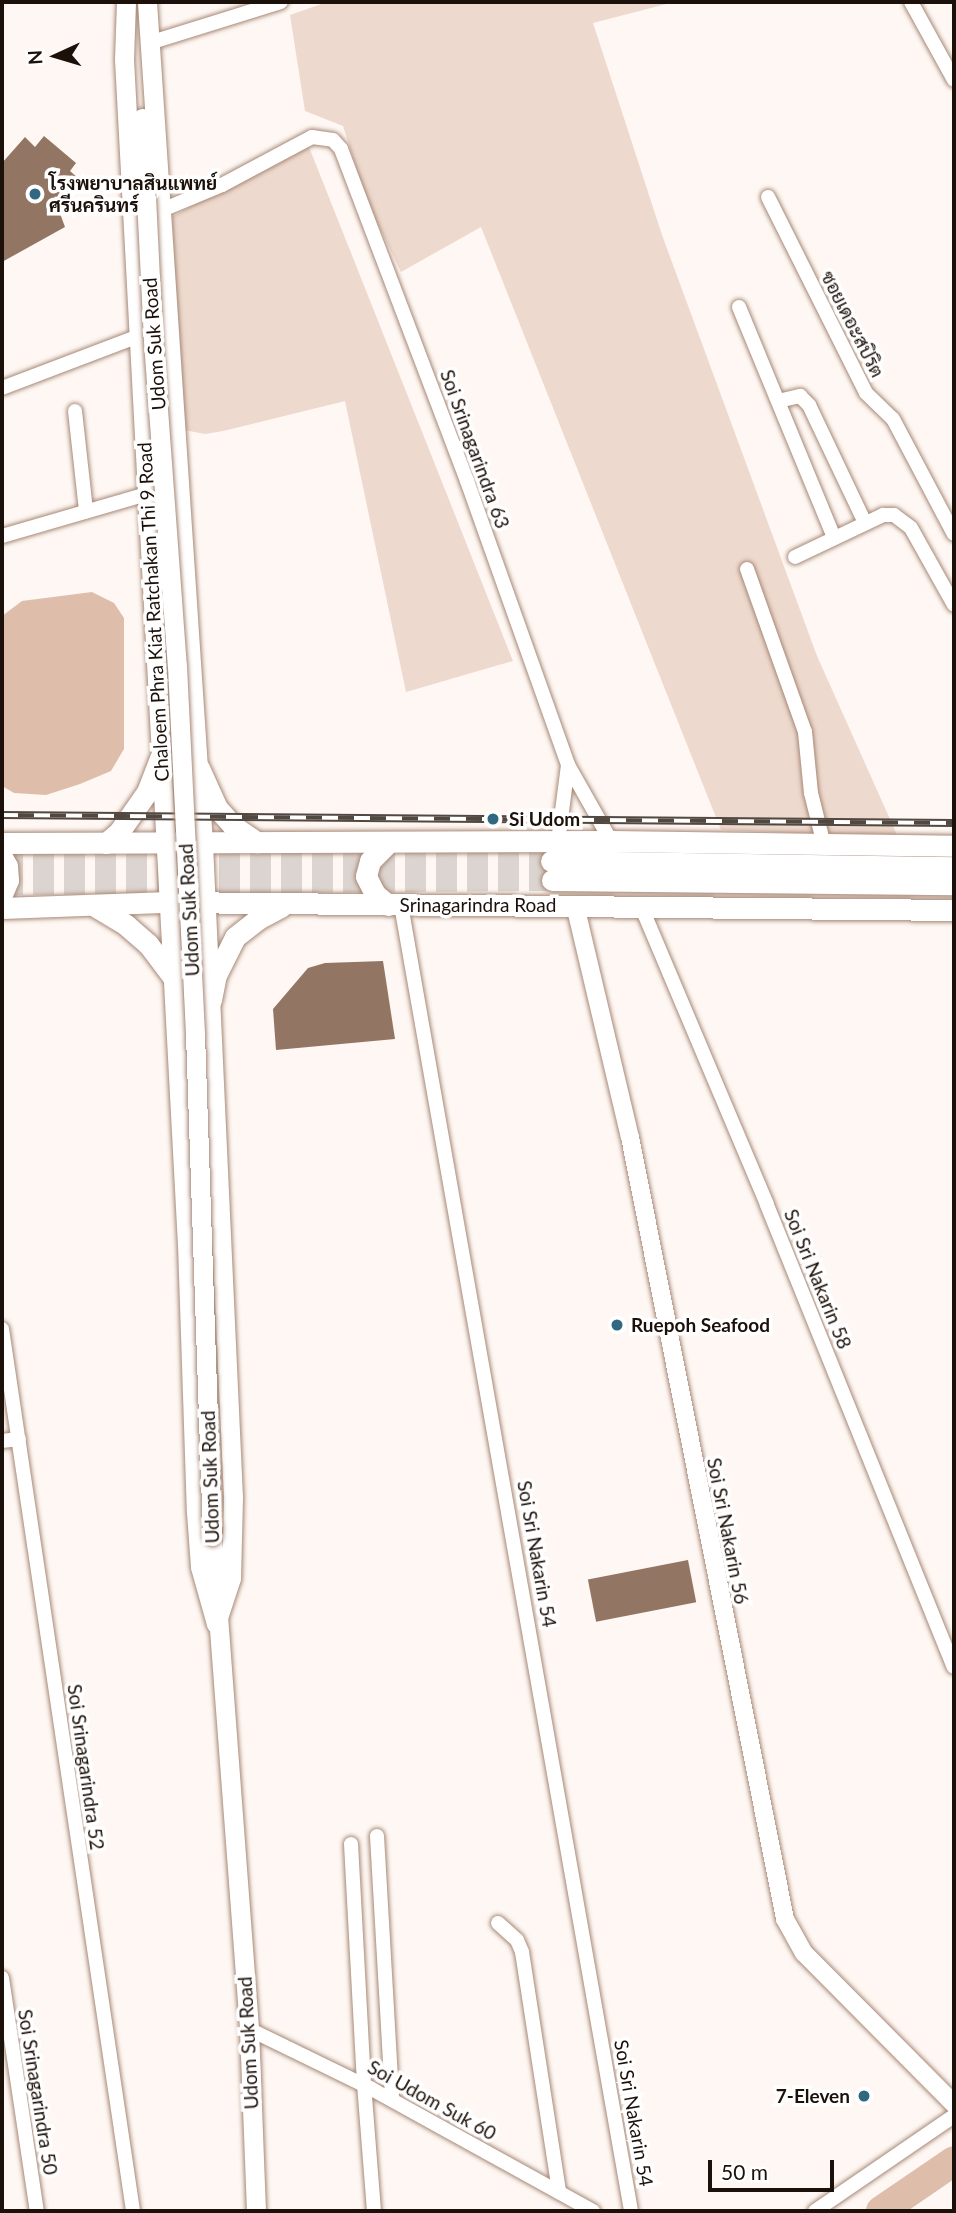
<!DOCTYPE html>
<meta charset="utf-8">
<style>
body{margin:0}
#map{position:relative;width:956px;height:2213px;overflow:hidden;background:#fef7f3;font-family:Lato,Sarabun,sans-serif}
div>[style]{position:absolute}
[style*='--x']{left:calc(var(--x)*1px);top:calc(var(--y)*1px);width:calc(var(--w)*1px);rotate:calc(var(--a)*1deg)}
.green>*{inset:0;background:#eed9ce}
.water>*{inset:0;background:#debeab}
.river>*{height:30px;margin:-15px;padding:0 15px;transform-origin:15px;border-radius:15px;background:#debeab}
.building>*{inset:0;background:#937564;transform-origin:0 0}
.primary-tunnel>*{height:21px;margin-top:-10.5px;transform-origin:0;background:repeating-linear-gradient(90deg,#dcd4d0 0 21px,transparent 0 31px)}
.roads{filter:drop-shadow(0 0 2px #a78876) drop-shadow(0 0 2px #a78876)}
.minor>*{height:14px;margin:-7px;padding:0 7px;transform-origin:7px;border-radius:7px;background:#fff}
.tertiary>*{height:18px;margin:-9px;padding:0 9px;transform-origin:9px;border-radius:9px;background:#fff}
.secondary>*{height:19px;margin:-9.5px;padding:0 9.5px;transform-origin:9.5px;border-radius:9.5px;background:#fff}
.primary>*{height:21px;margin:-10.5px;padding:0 10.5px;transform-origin:10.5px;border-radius:10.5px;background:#fff}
.rail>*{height:8px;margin-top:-4px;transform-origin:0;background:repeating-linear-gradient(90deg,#fff 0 16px,#524842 0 32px);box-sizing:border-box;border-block:2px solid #524842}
.bridges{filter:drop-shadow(0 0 2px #a78876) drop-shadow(0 0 2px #a78876)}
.secondary-bridge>*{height:19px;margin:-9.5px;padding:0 9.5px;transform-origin:9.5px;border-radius:9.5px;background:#fff}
.dots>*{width:19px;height:19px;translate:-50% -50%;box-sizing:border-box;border:4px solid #fff;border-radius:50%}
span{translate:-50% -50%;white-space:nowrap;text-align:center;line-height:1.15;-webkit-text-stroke:7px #fff;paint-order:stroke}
.poi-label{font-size:19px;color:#1c110a;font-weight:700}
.left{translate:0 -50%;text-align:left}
.right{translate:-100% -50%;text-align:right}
.street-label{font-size:19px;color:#1c110a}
.frame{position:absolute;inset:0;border:4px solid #1c110a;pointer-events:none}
.north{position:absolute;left:21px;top:21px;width:70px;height:70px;-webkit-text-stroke:5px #fff;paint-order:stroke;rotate:266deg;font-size:19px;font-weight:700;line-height:28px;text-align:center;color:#1c110a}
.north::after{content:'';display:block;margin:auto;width:24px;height:32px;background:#1c110a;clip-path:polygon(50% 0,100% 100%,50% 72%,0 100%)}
.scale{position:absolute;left:708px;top:2160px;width:126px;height:32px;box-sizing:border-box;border:4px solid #1c110a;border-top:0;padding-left:9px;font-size:21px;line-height:24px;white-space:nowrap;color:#1c110a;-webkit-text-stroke:5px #fff;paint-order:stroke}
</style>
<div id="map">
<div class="green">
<i style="clip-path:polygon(327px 2px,674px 2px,593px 23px,662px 235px,817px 656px,898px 837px,721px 830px,481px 227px,401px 272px,367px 202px,343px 126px,305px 111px,290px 15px)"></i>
<i style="clip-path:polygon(307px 142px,513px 661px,406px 692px,345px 401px,223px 431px,205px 434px,184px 430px,172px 217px)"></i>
</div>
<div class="water">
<i style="clip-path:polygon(92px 592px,114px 603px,124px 618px,124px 749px,111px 771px,80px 784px,46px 795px,14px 793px,2px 786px,2px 616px,22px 601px)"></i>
</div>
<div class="river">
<i style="--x:881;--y:2211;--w:88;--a:-34.4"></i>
</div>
<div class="building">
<i style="clip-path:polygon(44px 136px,76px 163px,70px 171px,79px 179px,58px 208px,65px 227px,2px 262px,2px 163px,25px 137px,35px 147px)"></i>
<i style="clip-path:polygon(383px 961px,395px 1039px,276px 1050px,273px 1009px,308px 968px,325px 963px)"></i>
<i style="left:688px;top:1560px;width:43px;height:102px;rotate:79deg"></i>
</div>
<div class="primary-tunnel">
<i style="--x:2;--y:864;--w:549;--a:-0.31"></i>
<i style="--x:2;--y:884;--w:550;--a:-0.42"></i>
</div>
<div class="roads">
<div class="minor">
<i style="--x:911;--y:2;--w:89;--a:61.1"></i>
<i style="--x:149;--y:43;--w:138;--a:-17.3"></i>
<i style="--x:768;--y:197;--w:219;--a:63.4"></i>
<i style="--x:866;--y:393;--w:37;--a:44"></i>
<i style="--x:893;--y:419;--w:130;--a:62.1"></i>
<i style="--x:162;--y:210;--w:65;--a:-22.6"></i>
<i style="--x:222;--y:185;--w:102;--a:-28.1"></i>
<i style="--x:312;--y:137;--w:21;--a:8"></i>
<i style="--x:333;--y:140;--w:12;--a:48"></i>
<i style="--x:341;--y:149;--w:355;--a:69.2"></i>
<i style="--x:467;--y:481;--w:301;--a:70.4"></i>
<i style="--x:568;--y:765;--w:87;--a:60.5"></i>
<i style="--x:739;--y:307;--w:250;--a:67.6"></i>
<i style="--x:2;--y:388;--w:147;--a:-20.8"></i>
<i style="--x:778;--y:401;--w:23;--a:-13"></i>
<i style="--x:800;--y:396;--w:13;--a:45"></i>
<i style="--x:809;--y:405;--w:131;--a:64.6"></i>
<i style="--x:75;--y:411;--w:101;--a:83.7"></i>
<i style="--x:2;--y:536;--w:151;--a:-16.2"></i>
<i style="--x:795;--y:557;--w:98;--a:-25.5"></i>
<i style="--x:883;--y:515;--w:11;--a:0"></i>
<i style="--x:894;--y:515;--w:21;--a:37"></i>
<i style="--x:911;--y:528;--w:88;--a:60.8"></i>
<i style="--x:747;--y:569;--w:173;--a:70.4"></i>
<i style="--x:805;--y:732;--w:61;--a:84.4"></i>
<i style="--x:811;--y:793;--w:54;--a:76"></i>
<i style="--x:558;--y:842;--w:78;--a:-82.6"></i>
<i style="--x:401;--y:905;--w:1326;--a:80.01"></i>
<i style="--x:641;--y:906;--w:324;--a:67.1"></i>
<i style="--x:767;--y:1205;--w:498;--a:68"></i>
<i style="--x:2;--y:1329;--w:892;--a:81.55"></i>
<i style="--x:2;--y:1441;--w:17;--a:-7"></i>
<i style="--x:377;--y:1836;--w:264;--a:86.7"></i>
<i style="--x:351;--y:1844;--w:240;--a:86.9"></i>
<i style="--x:364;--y:2084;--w:127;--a:85.5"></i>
<i style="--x:498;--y:1923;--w:25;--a:42"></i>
<i style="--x:517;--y:1940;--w:13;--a:67"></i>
<i style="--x:522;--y:1952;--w:243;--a:81.2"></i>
<i style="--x:2;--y:1978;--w:236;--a:81.5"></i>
<i style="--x:249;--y:2029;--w:135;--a:26"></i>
<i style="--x:370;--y:2088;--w:255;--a:28.9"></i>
<i style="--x:815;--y:2211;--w:168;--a:-34.4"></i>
</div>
<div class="tertiary">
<i style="--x:575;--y:905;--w:238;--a:76.7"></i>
<i style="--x:630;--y:1137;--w:797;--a:78.79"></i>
<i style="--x:785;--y:1919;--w:39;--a:61"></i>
<i style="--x:804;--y:1953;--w:213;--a:45.2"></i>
</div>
<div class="secondary">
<i style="--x:126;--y:2;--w:57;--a:92"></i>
<i style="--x:124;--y:59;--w:1187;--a:86.96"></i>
<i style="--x:187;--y:1244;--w:268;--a:88.1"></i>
<i style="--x:196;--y:1512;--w:55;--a:85.8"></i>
<i style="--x:200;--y:1567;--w:59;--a:74.3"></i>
<i style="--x:147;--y:2;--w:844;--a:86.19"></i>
<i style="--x:203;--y:844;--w:654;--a:87.37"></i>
<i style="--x:233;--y:1497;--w:81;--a:91.4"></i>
<i style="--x:231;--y:1578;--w:48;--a:108.1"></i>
<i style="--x:142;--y:118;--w:79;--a:87.1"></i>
<i style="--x:212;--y:1536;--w:494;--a:85.7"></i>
<i style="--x:249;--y:2029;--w:182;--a:87.8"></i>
</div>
<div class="primary">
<i style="--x:199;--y:768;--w:44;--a:65.8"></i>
<i style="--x:217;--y:808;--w:24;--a:48"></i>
<i style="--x:233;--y:826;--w:29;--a:34"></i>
<i style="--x:2;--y:843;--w:609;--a:-0.19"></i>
<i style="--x:611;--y:841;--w:343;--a:0.8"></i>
<i style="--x:106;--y:843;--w:17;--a:-40"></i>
<i style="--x:119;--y:832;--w:49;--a:-55"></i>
<i style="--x:147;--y:792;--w:36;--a:-69"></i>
<i style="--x:2;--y:857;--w:10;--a:61"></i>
<i style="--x:7;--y:866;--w:14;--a:86"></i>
<i style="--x:8;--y:880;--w:15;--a:113"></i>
<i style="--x:551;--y:861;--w:403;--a:0.9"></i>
<i style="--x:552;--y:880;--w:402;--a:0.6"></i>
<i style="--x:93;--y:905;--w:39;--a:31"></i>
<i style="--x:126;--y:925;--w:29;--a:41"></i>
<i style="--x:148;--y:944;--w:41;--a:52.9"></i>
<i style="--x:388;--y:905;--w:17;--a:-140"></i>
<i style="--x:375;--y:894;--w:20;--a:-117"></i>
<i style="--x:366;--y:876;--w:16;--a:-75"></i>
<i style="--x:370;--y:861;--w:27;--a:-45"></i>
<i style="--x:2;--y:908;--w:167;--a:-2.1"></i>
<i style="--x:169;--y:902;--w:785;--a:0.58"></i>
<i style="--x:211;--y:1000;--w:25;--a:-79"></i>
<i style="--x:216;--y:975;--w:42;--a:-63.4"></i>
<i style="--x:235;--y:937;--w:29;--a:-38"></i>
<i style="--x:258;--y:919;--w:26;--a:-28"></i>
</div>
</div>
<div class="rail">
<i style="--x:2;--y:815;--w:952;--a:0.48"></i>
</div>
<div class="bridges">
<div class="secondary-bridge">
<i style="--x:146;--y:197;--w:144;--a:87.2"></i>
<i style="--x:153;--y:341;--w:326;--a:85.8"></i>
<i style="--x:177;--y:666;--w:368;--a:87.2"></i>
<i style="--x:195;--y:1034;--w:502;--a:88.06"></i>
</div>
</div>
<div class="dots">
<i style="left:35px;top:194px;background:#306781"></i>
<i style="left:493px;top:819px;background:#306781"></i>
<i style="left:617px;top:1325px;background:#306781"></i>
<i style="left:864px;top:2096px;background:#306781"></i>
</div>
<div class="poi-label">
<span class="left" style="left:49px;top:194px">โรงพยาบาลสินแพทย์<br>ศรีนครินทร์</span>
<span class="left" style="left:509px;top:819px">Si Udom</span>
<span class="left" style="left:631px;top:1325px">Ruepoh Seafood</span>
<span class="right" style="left:850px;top:2096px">7-Eleven</span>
</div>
<div class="street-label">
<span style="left:853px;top:324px;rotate:63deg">ซอยเดอะสปิริต</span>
<span style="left:154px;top:344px;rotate:-94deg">Udom Suk Road</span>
<span style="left:475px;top:449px;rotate:70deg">Soi Srinagarindra 63</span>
<span style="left:153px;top:612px;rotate:-93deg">Chaloem Phra Kiat Ratchakan Thi 9 Road</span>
<span style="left:478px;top:905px">Srinagarindra Road</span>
<span style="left:189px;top:910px;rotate:-93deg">Udom Suk Road</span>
<span style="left:818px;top:1279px;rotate:68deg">Soi Sri Nakarin 58</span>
<span style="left:210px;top:1477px;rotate:-92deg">Udom Suk Road</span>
<span style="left:728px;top:1531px;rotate:79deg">Soi Sri Nakarin 56</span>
<span style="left:537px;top:1554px;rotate:80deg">Soi Sri Nakarin 54</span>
<span style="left:86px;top:1767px;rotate:82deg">Soi Srinagarindra 52</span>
<span style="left:248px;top:2043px;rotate:-93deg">Udom Suk Road</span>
<span style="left:38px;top:2092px;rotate:81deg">Soi Srinagarindra 50</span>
<span style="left:432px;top:2100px;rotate:29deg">Soi Udom Suk 60</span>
<span style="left:634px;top:2113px;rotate:80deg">Soi Sri Nakarin 54</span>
</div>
<div class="frame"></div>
<div class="north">N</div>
<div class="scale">50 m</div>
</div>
